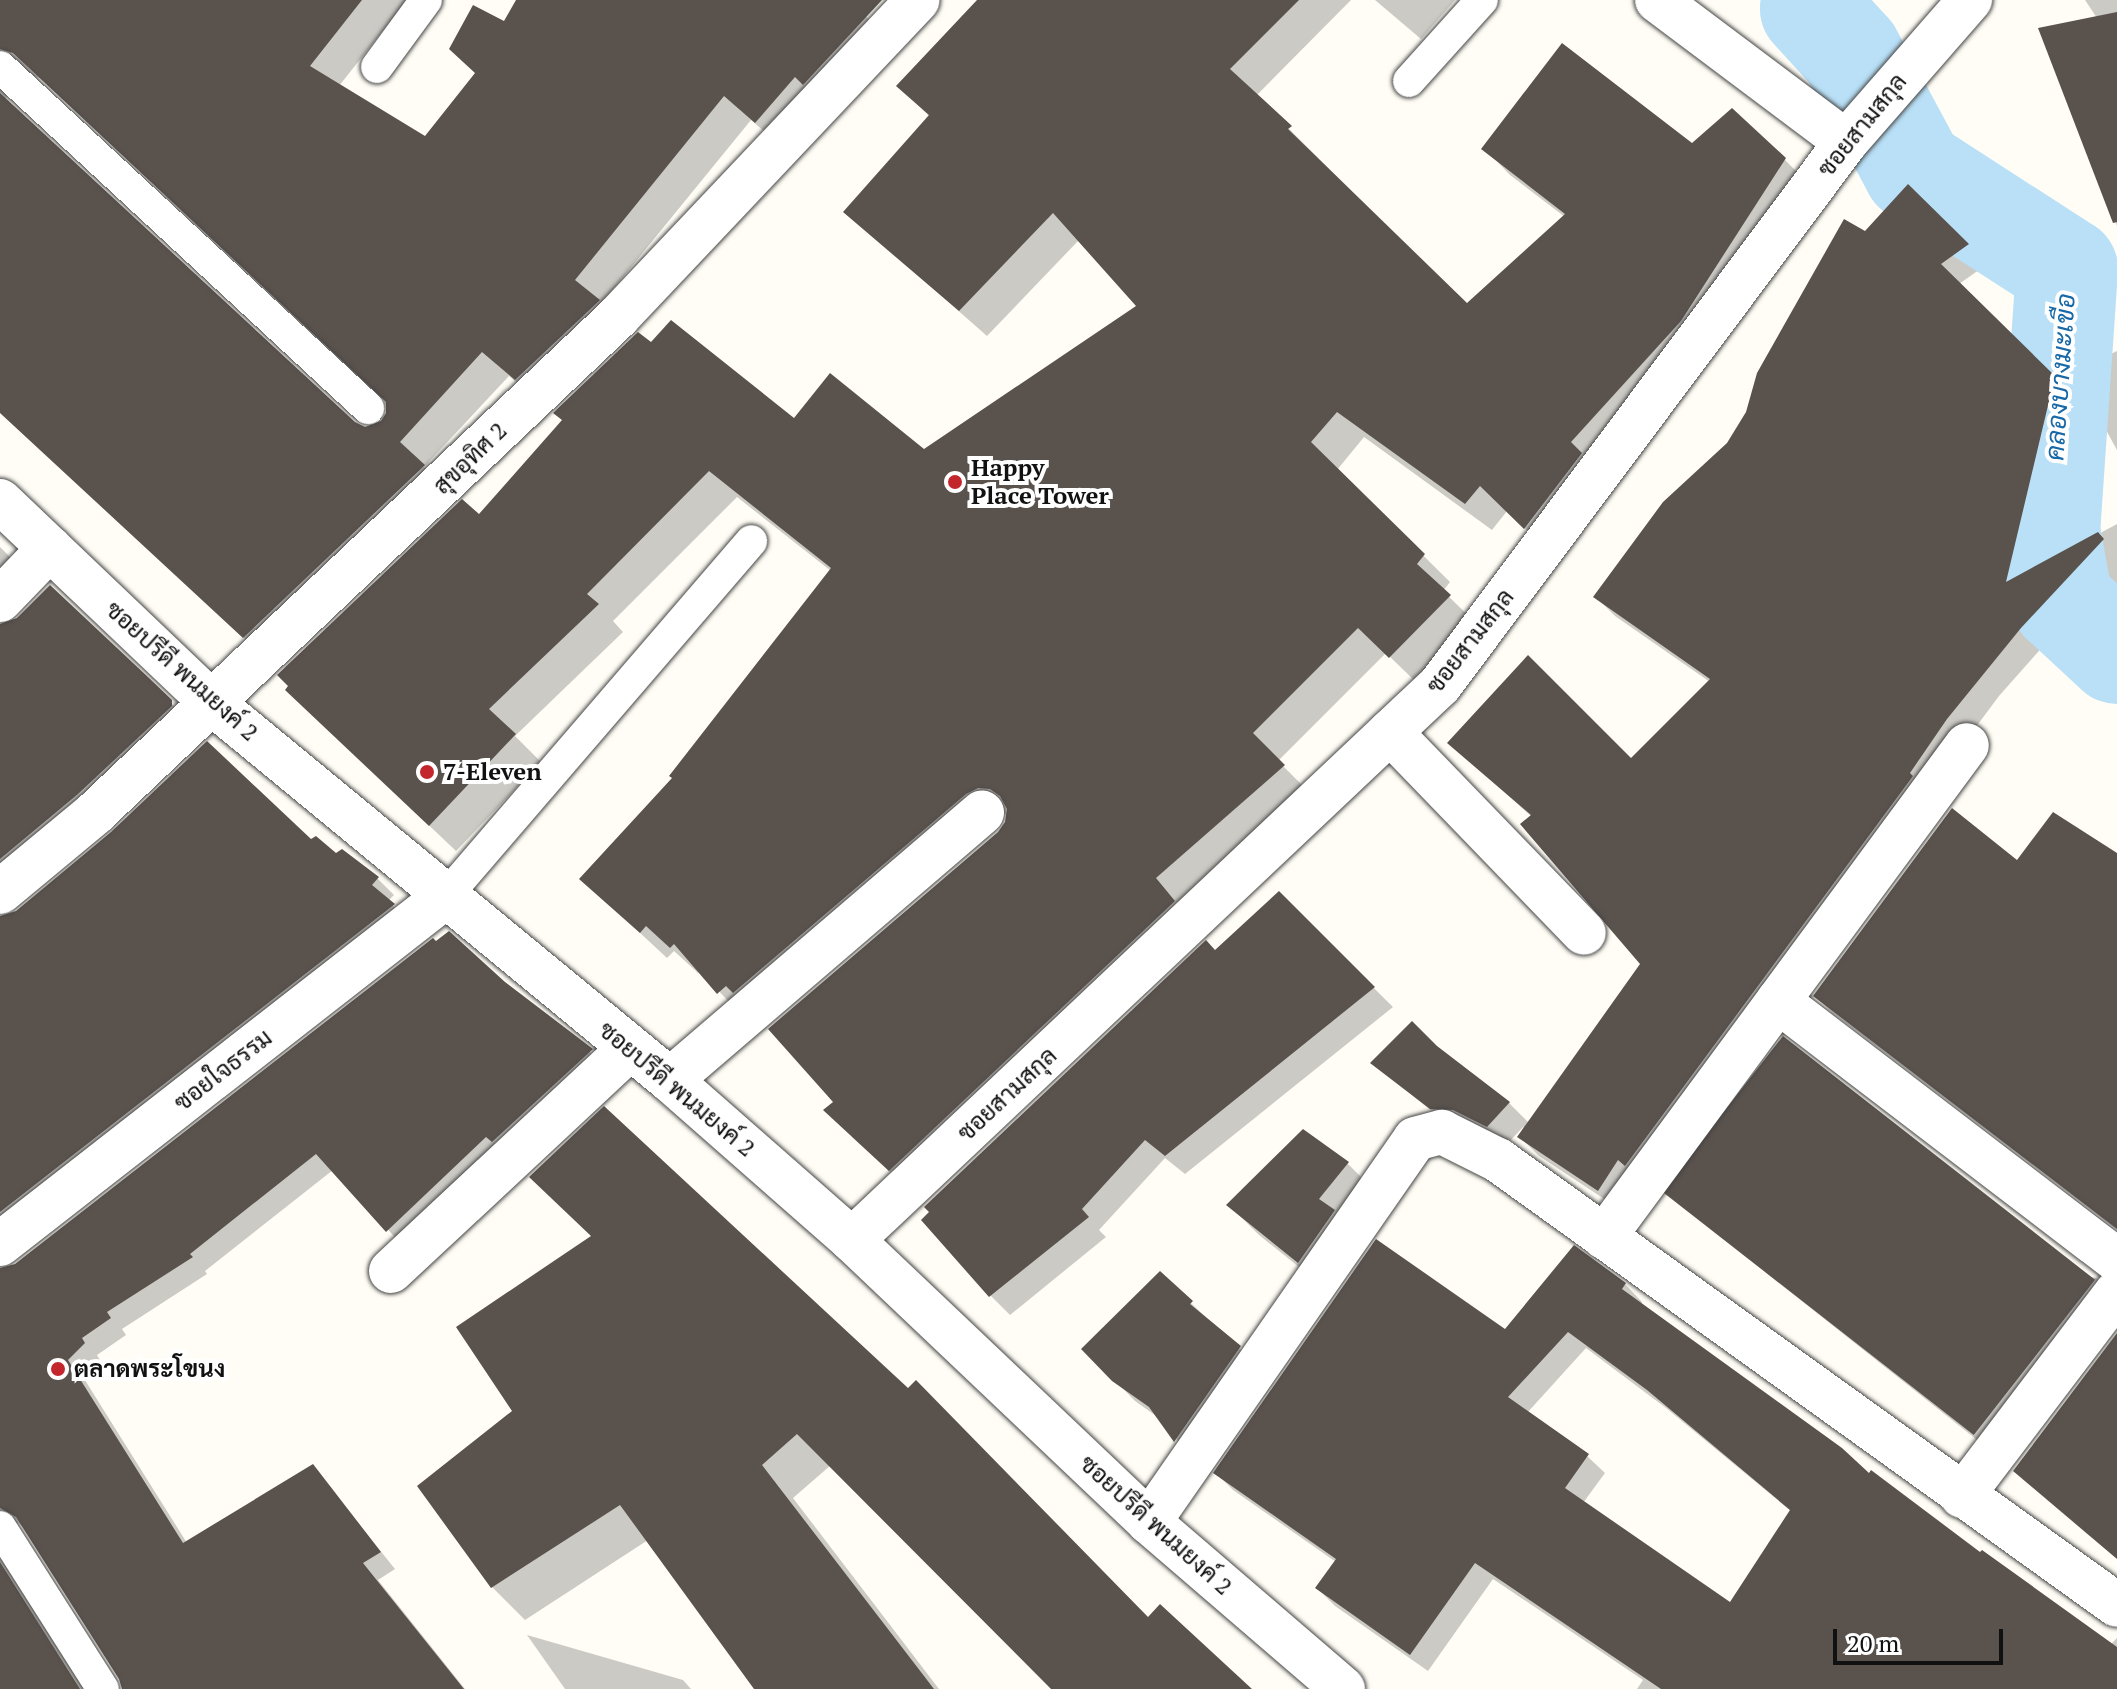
<!DOCTYPE html>
<meta charset="utf-8">
<style>
body{margin:0}
#map{position:relative;width:2117px;height:1689px;overflow:hidden;background:#fffdf5;font-family:"PT Serif",Sarabun,serif}
div>[style]{position:absolute}
[style*='--x']{left:calc(var(--x)*1px);top:calc(var(--y)*1px);width:calc(var(--w)*1px);rotate:calc(var(--a)*1deg)}
.shadow>*{inset:0;background:#0003}
.river>*{height:102px;margin:-51px;padding:0 51px;transform-origin:51px;border-radius:51px;background:#b9e0f7}
.building>*{inset:0;background:#5a524d;transform-origin:0 0}
.roads{filter:drop-shadow(0 0 2px #444) drop-shadow(0 0 2px #444)}
.service>*{height:32px;margin:-16px;padding:0 16px;transform-origin:16px;border-radius:16px;background:#fff}
.minor>*{height:44px;margin:-22px;padding:0 22px;transform-origin:22px;border-radius:22px;background:#fff}
.dots>*{width:22px;height:22px;translate:-50% -50%;box-sizing:border-box;border:4px solid #fff;border-radius:50%}
span{translate:-50% -50%;white-space:nowrap;text-align:center;line-height:1.15;-webkit-text-stroke:8px #fff;paint-order:stroke}
.street-label{font-size:24px;color:#111}
.poi-label{font-size:24px;color:#111;font-weight:700}
.left{translate:0 -50%;text-align:left}
.water-label{font-size:26px;color:#1768a6;font-style:italic}
.scale{position:absolute;left:1833px;top:1629px;width:170px;height:36px;box-sizing:border-box;border:4px solid #111;border-top:0;padding-left:10px;font-size:24px;line-height:28px;white-space:nowrap;color:#111;-webkit-text-stroke:6px #fff;paint-order:stroke}
</style>
<div id="map">
<div class="shadow">
<i style="clip-path:polygon(evenodd,0 0,407px 0,339px 86px,426px 139px,476px 74px,518px 0,848px 0,893px 42px,782px 146px,751px 120px,601px 304px,542px 404px,509px 376px,424px 467px,449px 492px,270px 662px,0 410px,0 0,21px 73px,40px 78px,383px 396px,388px 414px,373px 428px,354px 424px,6px 99px,10px 80px,21px 73px)"></i>
<i style="clip-path:polygon(980px 0,1351px 0,1256px 96px,1467px 306px,1565px 217px,1510px 175px,1484px 148px,1692px 146px,1784px 159px,1811px 186px,1552px 554px,1507px 511px,1492px 530px,1364px 437px,1337px 470px,1450px 582px,1443px 591px,1476px 623px,1417px 683px,1386px 653px,1278px 761px,1310px 793px,916px 1196px,852px 1137px,836px 1102px,1007px 823px,1008px 813px,992px 820px,745px 1019px,700px 971px,698px 973px,674px 951px,667px 958px,582px 879px,675px 779px,831px 571px,737px 497px,613px 621px,623px 632px,515px 736px,541px 762px,456px 851px,314px 716px,479px 517px,651px 345px,795px 421px,924px 451px,1139px 306px,1079px 240px,987px 336px,846px 212px,930px 117px,899px 86px)"></i>
<i style="clip-path:polygon(1375px 0,1455px 0,1421px 39px)"></i>
<i style="clip-path:polygon(2085px 0,2117px 0,2117px 226px,2041px 29px,2097px 18px)"></i>
<i style="clip-path:polygon(1908px 186px,1986px 265px,1959px 284px,2073px 397px,2032px 570px,2117px 524px,2117px 623px,2098px 605px,2094px 589px,1999px 696px,1618px 1208px,1539px 1156px,1520px 1137px,1524px 1126px,1507px 1144px,1451px 1127px,1373px 1063px,1436px 1047px,1509px 1103px,1529px 1123px,1642px 964px,1532px 817px,1450px 743px,1631px 761px,1710px 682px,1615px 616px,1595px 596px,1728px 445px,1865px 234px)"></i>
<i style="clip-path:polygon(2117px 351px,2117px 450px,2074px 372px)"></i>
<i style="clip-path:polygon(0 547px,24px 571px,0 600px)"></i>
<i style="clip-path:polygon(45px 592px,76px 610px,187px 719px,0 889px,0 626px,8px 626px)"></i>
<i style="clip-path:polygon(311px 842px,336px 856px,342px 851px,378px 879px,394px 895px,388px 901px,409px 922px,0 1241px,0 918px)"></i>
<i style="clip-path:polygon(2117px 855px,2117px 1230px,1833px 1013px,1815px 996px,2017px 863px)"></i>
<i style="clip-path:polygon(1279px 894px,1393px 1007px,1185px 1174px,1165px 1158px,1099px 1230px,1106px 1237px,1010px 1315px,991px 1296px,932px 1212px)"></i>
<i style="clip-path:polygon(504px 983px,607px 1066px,404px 1247px,333px 1170px,205px 1271px,207px 1274px,122px 1329px,126px 1335px,97px 1355px,100px 1360px,83px 1377px,187px 1543px,313px 1467px,395px 1569px,378px 1580px,465px 1689px,124px 1689px,121px 1678px,25px 1528px,18px 1523px,5px 1527px,0 1537px,0 1270px,16px 1265px)"></i>
<i style="clip-path:polygon(1347px 1163px,1377px 1193px,1329px 1291px,1259px 1235px,1229px 1205px)"></i>
<i style="clip-path:polygon(1668px 1195px,2096px 1278px,2107px 1288px,1986px 1447px)"></i>
<i style="clip-path:polygon(593px 1237px,1148px 1619px,1248px 1689px,1053px 1689px,831px 1465px,793px 1498px,939px 1689px,756px 1689px,648px 1540px,525px 1620px,492px 1587px,515px 1411px)"></i>
<i style="clip-path:polygon(1160px 1274px,1260px 1368px,1195px 1461px,1159px 1418px,1135px 1401px,1084px 1349px)"></i>
<i style="clip-path:polygon(evenodd,1625px 1284px,1642px 1302px,1641px 1305px,1869px 1476px,2110px 1645px,2117px 1638px,2117px 1689px,1637px 1689px,1643px 1680px,1493px 1579px,1428px 1671px,1335px 1606px,1317px 1588px,1336px 1562px,1233px 1490px,1216px 1473px,1506px 1331px,1625px 1284px,1586px 1348px,1666px 1408px,1792px 1512px,1730px 1604px,1583px 1503px,1605px 1473px,1587px 1456px,1527px 1413px,1586px 1348px)"></i>
<i style="clip-path:polygon(0 1556px,84px 1689px,0 1689px)"></i>
<i style="clip-path:polygon(527px 1635px,683px 1680px,691px 1689px,565px 1689px)"></i>
</div>
<div class="river">
<i style="--x:1816;--y:0;--w:10;--a:119"></i>
<i style="--x:1811;--y:9;--w:59;--a:47.7"></i>
<i style="--x:1851;--y:53;--w:133;--a:61.7"></i>
<i style="--x:1914;--y:170;--w:182;--a:32.9"></i>
<i style="--x:2067;--y:269;--w:262;--a:93.9"></i>
<i style="--x:2049;--y:530;--w:73;--a:79.8"></i>
<i style="--x:2062;--y:602;--w:75;--a:42.8"></i>
</div>
<div class="building">
<i style="clip-path:polygon(0 0,362px 0,310px 66px,425px 136px,475px 73px,449px 49px,473px 5px,504px 21px,516px 0,882px 0,803px 85px,795px 77px,755px 123px,724px 96px,575px 280px,600px 300px,515px 380px,482px 352px,400px 442px,425px 465px,243px 638px,0 413px,0 93px,355px 422px,365px 427px,381px 421px,386px 413px,386px 402px,13px 53px,0 49px)"></i>
<i style="clip-path:polygon(977px 0,1299px 0,1230px 69px,1292px 126px,1288px 129px,1467px 303px,1565px 214px,1481px 149px,1562px 43px,1692px 143px,1732px 108px,1786px 158px,1681px 321px,1571px 442px,1582px 453px,1524px 529px,1480px 486px,1465px 504px,1337px 412px,1311px 442px,1425px 554px,1417px 564px,1451px 595px,1389px 658px,1358px 628px,1253px 733px,1285px 765px,1156px 878px,1175px 901px,889px 1171px,823px 1110px,833px 1102px,768px 1029px,998px 832px,1005px 822px,1007px 809px,1000px 796px,990px 789px,978px 788px,966px 794px,733px 993px,726px 986px,717px 994px,674px 944px,670px 948px,646px 926px,640px 933px,579px 879px,672px 778px,669px 776px,831px 568px,709px 471px,587px 594px,599px 604px,489px 709px,516px 734px,429px 826px,285px 690px,288px 686px,277px 675px,462px 499px,479px 514px,562px 420px,553px 413px,638px 332px,651px 342px,671px 320px,794px 418px,830px 373px,924px 449px,1136px 306px,1053px 213px,959px 311px,843px 212px,929px 115px,896px 86px)"></i>
<i style="clip-path:polygon(2117px 12px,2117px 222px,2113px 223px,2038px 28px)"></i>
<i style="clip-path:polygon(1908px 184px,1969px 244px,1941px 264px,2055px 376px,2006px 582px,2098px 532px,2104px 539px,2021px 628px,1947px 719px,1910px 773px,1913px 776px,1625px 1166px,1618px 1160px,1598px 1191px,1517px 1137px,1640px 964px,1520px 824px,1531px 815px,1447px 743px,1528px 655px,1631px 758px,1710px 679px,1593px 597px,1663px 502px,1727px 443px,1746px 412px,1757px 373px,1844px 219px,1865px 231px)"></i>
<i style="clip-path:polygon(50px 585px,149px 678px,172px 700px,172px 706px,78px 794px,0 859px,0 624px,17px 618px)"></i>
<i style="clip-path:polygon(207px 741px,311px 839px,316px 836px,336px 853px,342px 849px,379px 877px,372px 885px,395px 904px,0 1212px,0 916px,16px 911px,111px 832px)"></i>
<i style="clip-path:polygon(1952px 808px,2017px 860px,2053px 812px,2117px 853px,2117px 1229px,1813px 996px)"></i>
<i style="clip-path:polygon(1279px 891px,1375px 987px,1165px 1156px,1145px 1140px,1082px 1209px,1089px 1217px,989px 1297px,921px 1220px,929px 1212px,924px 1207px,1206px 940px,1215px 950px)"></i>
<i style="clip-path:polygon(449px 931px,505px 982px,593px 1049px,492px 1142px,486px 1137px,386px 1232px,316px 1154px,190px 1254px,193px 1257px,107px 1312px,111px 1318px,82px 1338px,85px 1343px,68px 1360px,183px 1543px,313px 1464px,381px 1552px,363px 1563px,464px 1689px,122px 1689px,119px 1679px,16px 1517px,0 1508px,0 1268px,15px 1264px,433px 938px,436px 941px)"></i>
<i style="clip-path:polygon(1412px 1021px,1437px 1046px,1510px 1102px,1487px 1127px,1453px 1110px,1430px 1109px,1370px 1063px)"></i>
<i style="left:1783px;top:1036px;width:396px;height:197px;rotate:38deg"></i>
<i style="clip-path:polygon(604px 1106px,908px 1388px,916px 1380px,1148px 1617px,1160px 1604px,1252px 1689px,1051px 1689px,797px 1434px,762px 1465px,934px 1689px,754px 1689px,620px 1505px,491px 1588px,417px 1486px,512px 1411px,456px 1327px,591px 1236px,529px 1177px)"></i>
<i style="clip-path:polygon(1303px 1129px,1349px 1162px,1319px 1199px,1335px 1210px,1298px 1263px,1226px 1205px)"></i>
<i style="clip-path:polygon(evenodd,1376px 1239px,1505px 1329px,1574px 1245px,1626px 1283px,1622px 1289px,1842px 1448px,1869px 1473px,1871px 1470px,1980px 1552px,1982px 1550px,2117px 1647px,2117px 1689px,1661px 1689px,1475px 1563px,1410px 1655px,1315px 1588px,1336px 1559px,1213px 1473px,1376px 1239px,1568px 1332px,1647px 1390px,1790px 1510px,1730px 1602px,1565px 1488px,1589px 1454px,1508px 1397px,1568px 1332px)"></i>
<i style="clip-path:polygon(1160px 1271px,1193px 1301px,1190px 1304px,1241px 1346px,1174px 1442px,1149px 1407px,1112px 1381px,1081px 1349px)"></i>
<i style="clip-path:polygon(2117px 1333px,2117px 1559px,2013px 1471px)"></i>
<i style="clip-path:polygon(0 1562px,80px 1689px,0 1689px)"></i>
</div>
<div class="roads">
<div class="service">
<i style="--x:0;--y:67;--w:502;--a:42.82"></i>
<i style="--x:377;--y:67;--w:83;--a:-53.8"></i>
<i style="--x:1409;--y:81;--w:109;--a:-48"></i>
<i style="--x:446;--y:896;--w:468;--a:-49.3"></i>
<i style="--x:0;--y:1527;--w:192;--a:57.6"></i>
</div>
<div class="minor">
<i style="--x:1657;--y:0;--w:236;--a:36.9"></i>
<i style="--x:0;--y:501;--w:293;--a:43.6"></i>
<i style="--x:212;--y:703;--w:593;--a:39.46"></i>
<i style="--x:670;--y:1080;--w:242;--a:41.3"></i>
<i style="--x:852;--y:1240;--w:410;--a:43.5"></i>
<i style="--x:1149;--y:1522;--w:256;--a:40.7"></i>
<i style="--x:0;--y:600;--w:72;--a:-46.1"></i>
<i style="--x:1390;--y:732;--w:279;--a:46"></i>
<i style="--x:0;--y:892;--w:124;--a:-39.7"></i>
<i style="--x:95;--y:813;--w:721;--a:-43.48"></i>
<i style="--x:618;--y:317;--w:436;--a:-46.6"></i>
<i style="--x:1778;--y:1001;--w:427;--a:37.4"></i>
<i style="--x:670;--y:1080;--w:411;--a:-40.6"></i>
<i style="--x:1604;--y:1237;--w:611;--a:-53.58"></i>
<i style="--x:852;--y:1240;--w:809;--a:-43.35"></i>
<i style="--x:1440;--y:685;--w:678;--a:-53.21"></i>
<i style="--x:1846;--y:142;--w:189;--a:-48.9"></i>
<i style="--x:0;--y:1244;--w:566;--a:-37.96"></i>
<i style="--x:391;--y:1271;--w:327;--a:-43"></i>
<i style="--x:1962;--y:1496;--w:256;--a:-52.8"></i>
<i style="--x:1149;--y:1522;--w:466;--a:-55.2"></i>
<i style="--x:1415;--y:1139;--w:28;--a:-15"></i>
<i style="--x:1442;--y:1132;--w:63;--a:26.6"></i>
<i style="--x:1498;--y:1160;--w:762;--a:35.71"></i>
</div>
</div>
<div class="dots">
<i style="left:955px;top:482px;background:#c4262e"></i>
<i style="left:427px;top:772px;background:#c4262e"></i>
<i style="left:58px;top:1369px;background:#c4262e"></i>
</div>
<div class="street-label">
<span style="left:1862px;top:125px;rotate:-51deg">ซอยสามสกุล</span>
<span style="left:470px;top:458px;rotate:-44deg">สุขอุทิศ 2</span>
<span style="left:1470px;top:641px;rotate:-52deg">ซอยสามสกุล</span>
<span style="left:182px;top:671px;rotate:42deg">ซอยปรีดี พนมยงค์ 2</span>
<span style="left:223px;top:1070px;rotate:-38deg">ซอยใจธรรม</span>
<span style="left:677px;top:1089px;rotate:40deg">ซอยปรีดี พนมยงค์ 2</span>
<span style="left:1007px;top:1094px;rotate:-43deg">ซอยสามสกุล</span>
<span style="left:1156px;top:1525px;rotate:42deg">ซอยปรีดี พนมยงค์ 2</span>
</div>
<div class="poi-label">
<span class="left" style="left:971px;top:482px">Happy<br>Place Tower</span>
<span class="left" style="left:443px;top:772px">7-Eleven</span>
<span class="left" style="left:74px;top:1369px">ตลาดพระโขนง</span>
</div>
<div class="water-label">
<span style="left:2060px;top:377px;rotate:-86deg">คลองบางมะเขือ</span>
</div>
<div class="scale">20 m</div>
</div>
